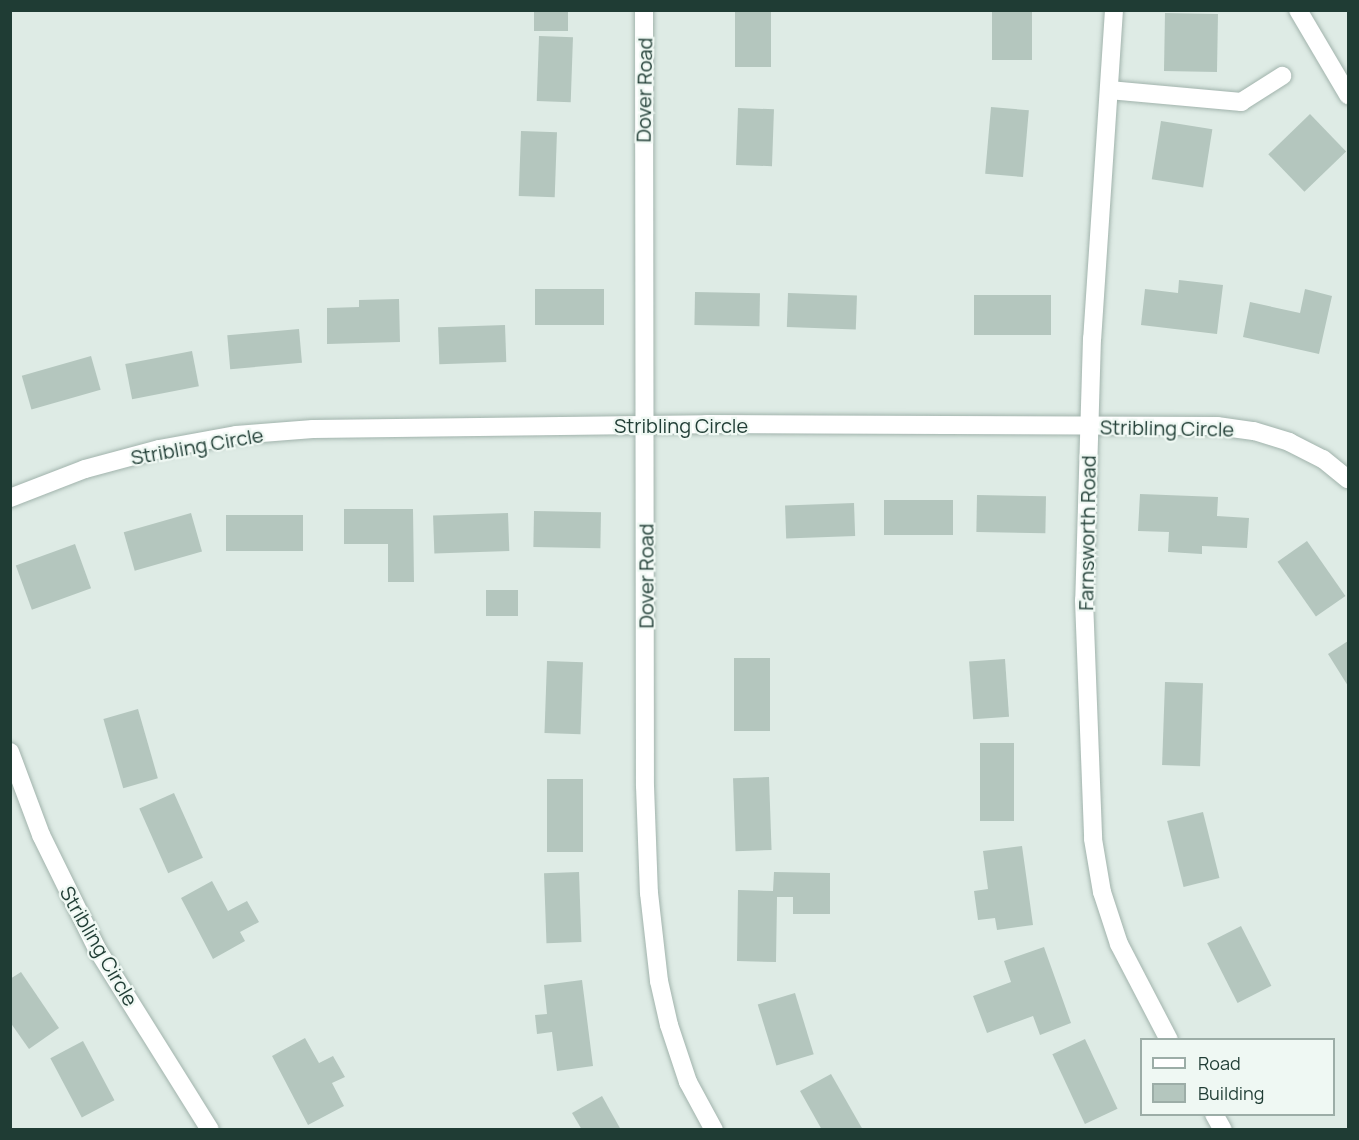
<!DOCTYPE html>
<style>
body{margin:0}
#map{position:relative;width:1359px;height:1140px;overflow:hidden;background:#deebe5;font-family:Manrope,sans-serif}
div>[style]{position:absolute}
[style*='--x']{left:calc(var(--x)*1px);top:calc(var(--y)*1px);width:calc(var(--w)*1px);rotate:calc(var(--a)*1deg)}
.building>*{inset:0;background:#b4c6be;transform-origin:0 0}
.roads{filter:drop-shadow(0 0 2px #a1b3ac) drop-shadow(0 0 2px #a1b3ac)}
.minor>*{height:18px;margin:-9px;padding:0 9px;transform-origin:9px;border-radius:9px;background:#fff}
span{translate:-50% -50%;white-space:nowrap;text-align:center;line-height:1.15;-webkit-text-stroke:4.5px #eff8f3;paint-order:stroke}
.street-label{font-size:20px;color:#1f3c34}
.frame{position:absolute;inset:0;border:12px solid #1f3c34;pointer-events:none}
.legend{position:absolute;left:1140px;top:1038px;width:195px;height:78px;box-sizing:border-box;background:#eff8f3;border:2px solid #9cada7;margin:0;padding:8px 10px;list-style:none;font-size:18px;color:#1f3c34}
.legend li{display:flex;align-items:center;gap:12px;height:30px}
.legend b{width:30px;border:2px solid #9cada7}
</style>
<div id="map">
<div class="building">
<i style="left:534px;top:10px;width:34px;height:21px"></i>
<i style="left:735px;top:10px;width:36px;height:57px"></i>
<i style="left:992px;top:10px;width:40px;height:50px"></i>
<i style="left:1165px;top:13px;width:53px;height:58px;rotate:1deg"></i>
<i style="left:539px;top:36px;width:34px;height:65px;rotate:2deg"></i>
<i style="left:991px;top:107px;width:38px;height:67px;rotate:5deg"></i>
<i style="left:738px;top:108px;width:36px;height:57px;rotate:2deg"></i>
<i style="left:1310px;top:114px;width:52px;height:58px;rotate:46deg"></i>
<i style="left:1161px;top:121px;width:52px;height:59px;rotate:9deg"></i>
<i style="left:521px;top:131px;width:36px;height:65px;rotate:2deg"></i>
<i style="clip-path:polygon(1179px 280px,1223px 285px,1217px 334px,1141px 325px,1145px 289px,1178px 293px)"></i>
<i style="left:604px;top:289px;width:36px;height:69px;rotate:90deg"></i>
<i style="clip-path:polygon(1305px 289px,1332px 296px,1319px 354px,1243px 337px,1250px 302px,1300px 313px)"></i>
<i style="left:695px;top:292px;width:65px;height:33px;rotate:1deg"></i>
<i style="left:788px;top:293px;width:69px;height:34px;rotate:2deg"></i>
<i style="left:974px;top:295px;width:77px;height:40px"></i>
<i style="clip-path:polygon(399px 299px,400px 342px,327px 344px,327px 308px,359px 307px,359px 300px)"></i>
<i style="left:505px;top:325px;width:37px;height:67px;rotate:88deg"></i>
<i style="left:299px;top:329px;width:34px;height:72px;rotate:85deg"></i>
<i style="left:192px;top:351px;width:36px;height:68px;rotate:79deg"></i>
<i style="left:91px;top:356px;width:35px;height:72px;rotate:74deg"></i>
<i style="clip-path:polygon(1140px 494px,1218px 497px,1217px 516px,1249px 518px,1247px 548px,1202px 546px,1202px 554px,1168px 552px,1169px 532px,1138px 531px)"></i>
<i style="left:977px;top:495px;width:69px;height:37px;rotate:1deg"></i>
<i style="left:953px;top:500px;width:35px;height:69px;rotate:90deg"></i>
<i style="left:854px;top:503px;width:33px;height:69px;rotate:88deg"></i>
<i style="clip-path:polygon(344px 509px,413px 509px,414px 582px,388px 582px,388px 544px,344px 544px)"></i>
<i style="left:534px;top:511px;width:67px;height:36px;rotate:1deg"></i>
<i style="left:191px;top:513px;width:40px;height:70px;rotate:74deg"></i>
<i style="left:508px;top:513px;width:38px;height:75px;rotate:88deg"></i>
<i style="left:303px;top:515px;width:36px;height:77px;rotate:90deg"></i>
<i style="left:1307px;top:541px;width:67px;height:36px;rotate:55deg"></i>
<i style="left:75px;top:544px;width:47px;height:63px;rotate:70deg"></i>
<i style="left:486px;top:590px;width:32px;height:26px"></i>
<i style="clip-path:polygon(1348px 641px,1348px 686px,1328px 654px)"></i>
<i style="left:734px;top:658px;width:36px;height:73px"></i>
<i style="left:1005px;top:659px;width:58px;height:36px;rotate:86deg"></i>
<i style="left:547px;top:661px;width:36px;height:72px;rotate:2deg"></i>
<i style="left:1165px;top:682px;width:38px;height:83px;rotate:2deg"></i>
<i style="left:138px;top:709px;width:72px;height:36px;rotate:74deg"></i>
<i style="left:980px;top:743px;width:34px;height:78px"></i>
<i style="left:769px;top:777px;width:73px;height:36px;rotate:88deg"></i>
<i style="left:547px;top:779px;width:36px;height:73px"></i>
<i style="left:174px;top:793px;width:71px;height:38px;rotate:66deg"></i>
<i style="left:1203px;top:812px;width:68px;height:37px;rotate:76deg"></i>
<i style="clip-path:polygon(1022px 846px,1033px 925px,997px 930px,995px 918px,978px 920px,974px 891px,988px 889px,983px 851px)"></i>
<i style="left:579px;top:872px;width:70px;height:35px;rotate:88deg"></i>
<i style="clip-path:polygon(774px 872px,830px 873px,830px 914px,793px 914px,793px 897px,777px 897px,776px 962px,737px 961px,738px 890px,773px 891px)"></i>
<i style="clip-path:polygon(212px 881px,228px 911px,247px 901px,259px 922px,240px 932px,245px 941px,213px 959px,181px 898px)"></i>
<i style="left:1241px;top:926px;width:67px;height:38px;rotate:63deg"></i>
<i style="clip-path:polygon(1044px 947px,1071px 1023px,1040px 1035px,1033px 1016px,987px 1033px,973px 996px,1011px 982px,1004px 961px)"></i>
<i style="clip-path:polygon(21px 972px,59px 1028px,29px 1049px,10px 1022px,10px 979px)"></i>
<i style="clip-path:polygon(582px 980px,593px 1066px,557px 1071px,552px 1032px,537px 1034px,535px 1015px,547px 1014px,544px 985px)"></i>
<i style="left:795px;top:993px;width:64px;height:39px;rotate:73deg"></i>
<i style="clip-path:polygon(305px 1038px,319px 1063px,333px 1056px,345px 1077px,332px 1083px,344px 1106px,308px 1125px,272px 1056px)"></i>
<i style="left:1085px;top:1039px;width:77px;height:36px;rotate:65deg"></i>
<i style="left:83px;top:1041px;width:67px;height:37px;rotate:62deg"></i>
<i style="clip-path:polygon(831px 1074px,863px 1130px,822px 1130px,800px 1091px)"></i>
<i style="clip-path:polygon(602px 1096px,621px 1130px,582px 1130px,572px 1113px)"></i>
</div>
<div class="roads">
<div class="minor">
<i style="--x:644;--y:10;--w:776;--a:89.93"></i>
<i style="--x:645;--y:786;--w:107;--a:87.9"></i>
<i style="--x:649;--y:893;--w:89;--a:83.5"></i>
<i style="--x:659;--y:981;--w:45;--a:77.2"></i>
<i style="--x:669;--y:1025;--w:60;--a:71.6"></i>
<i style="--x:688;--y:1082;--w:55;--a:61.6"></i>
<i style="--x:1114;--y:10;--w:329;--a:93.8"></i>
<i style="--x:1092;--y:338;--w:262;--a:91.7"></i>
<i style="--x:1084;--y:600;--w:239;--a:87.8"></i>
<i style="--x:1093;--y:839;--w:54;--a:80.4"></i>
<i style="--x:1102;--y:892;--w:55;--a:71.9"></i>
<i style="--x:1119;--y:944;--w:108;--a:62.5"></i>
<i style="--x:1298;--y:10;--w:99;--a:59.5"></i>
<i style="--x:1109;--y:90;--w:133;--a:5.2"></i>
<i style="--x:1241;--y:102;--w:49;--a:-32.4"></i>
<i style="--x:10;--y:498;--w:80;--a:-21.1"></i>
<i style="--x:85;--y:469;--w:77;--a:-15.1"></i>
<i style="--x:159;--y:449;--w:78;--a:-10.3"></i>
<i style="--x:236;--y:435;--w:77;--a:-4.5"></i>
<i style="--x:313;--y:429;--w:393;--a:-0.7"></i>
<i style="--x:706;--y:424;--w:511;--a:0.22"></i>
<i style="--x:1217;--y:426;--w:37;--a:8"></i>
<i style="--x:1254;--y:431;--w:37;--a:17"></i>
<i style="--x:1289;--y:442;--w:38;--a:27"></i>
<i style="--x:1323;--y:459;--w:32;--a:39"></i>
<i style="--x:10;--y:752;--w:89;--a:69.5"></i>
<i style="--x:41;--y:835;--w:127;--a:63.8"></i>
<i style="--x:97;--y:949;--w:213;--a:58"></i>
<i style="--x:1214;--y:1114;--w:18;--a:61"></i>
</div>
</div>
<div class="street-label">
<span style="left:644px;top:90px;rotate:-89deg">Dover Road</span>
<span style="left:681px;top:425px">Stribling Circle</span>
<span style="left:1167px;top:428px;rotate:1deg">Stribling Circle</span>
<span style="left:197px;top:446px;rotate:-10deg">Stribling Circle</span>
<span style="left:1087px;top:533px;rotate:-89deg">Farnsworth Road</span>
<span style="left:646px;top:576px;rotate:-90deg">Dover Road</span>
<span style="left:99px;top:946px;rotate:60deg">Stribling Circle</span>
</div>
<div class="frame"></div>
<ul class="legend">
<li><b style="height:8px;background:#fff"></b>Road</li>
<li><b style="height:16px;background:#b4c6be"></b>Building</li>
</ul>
</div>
